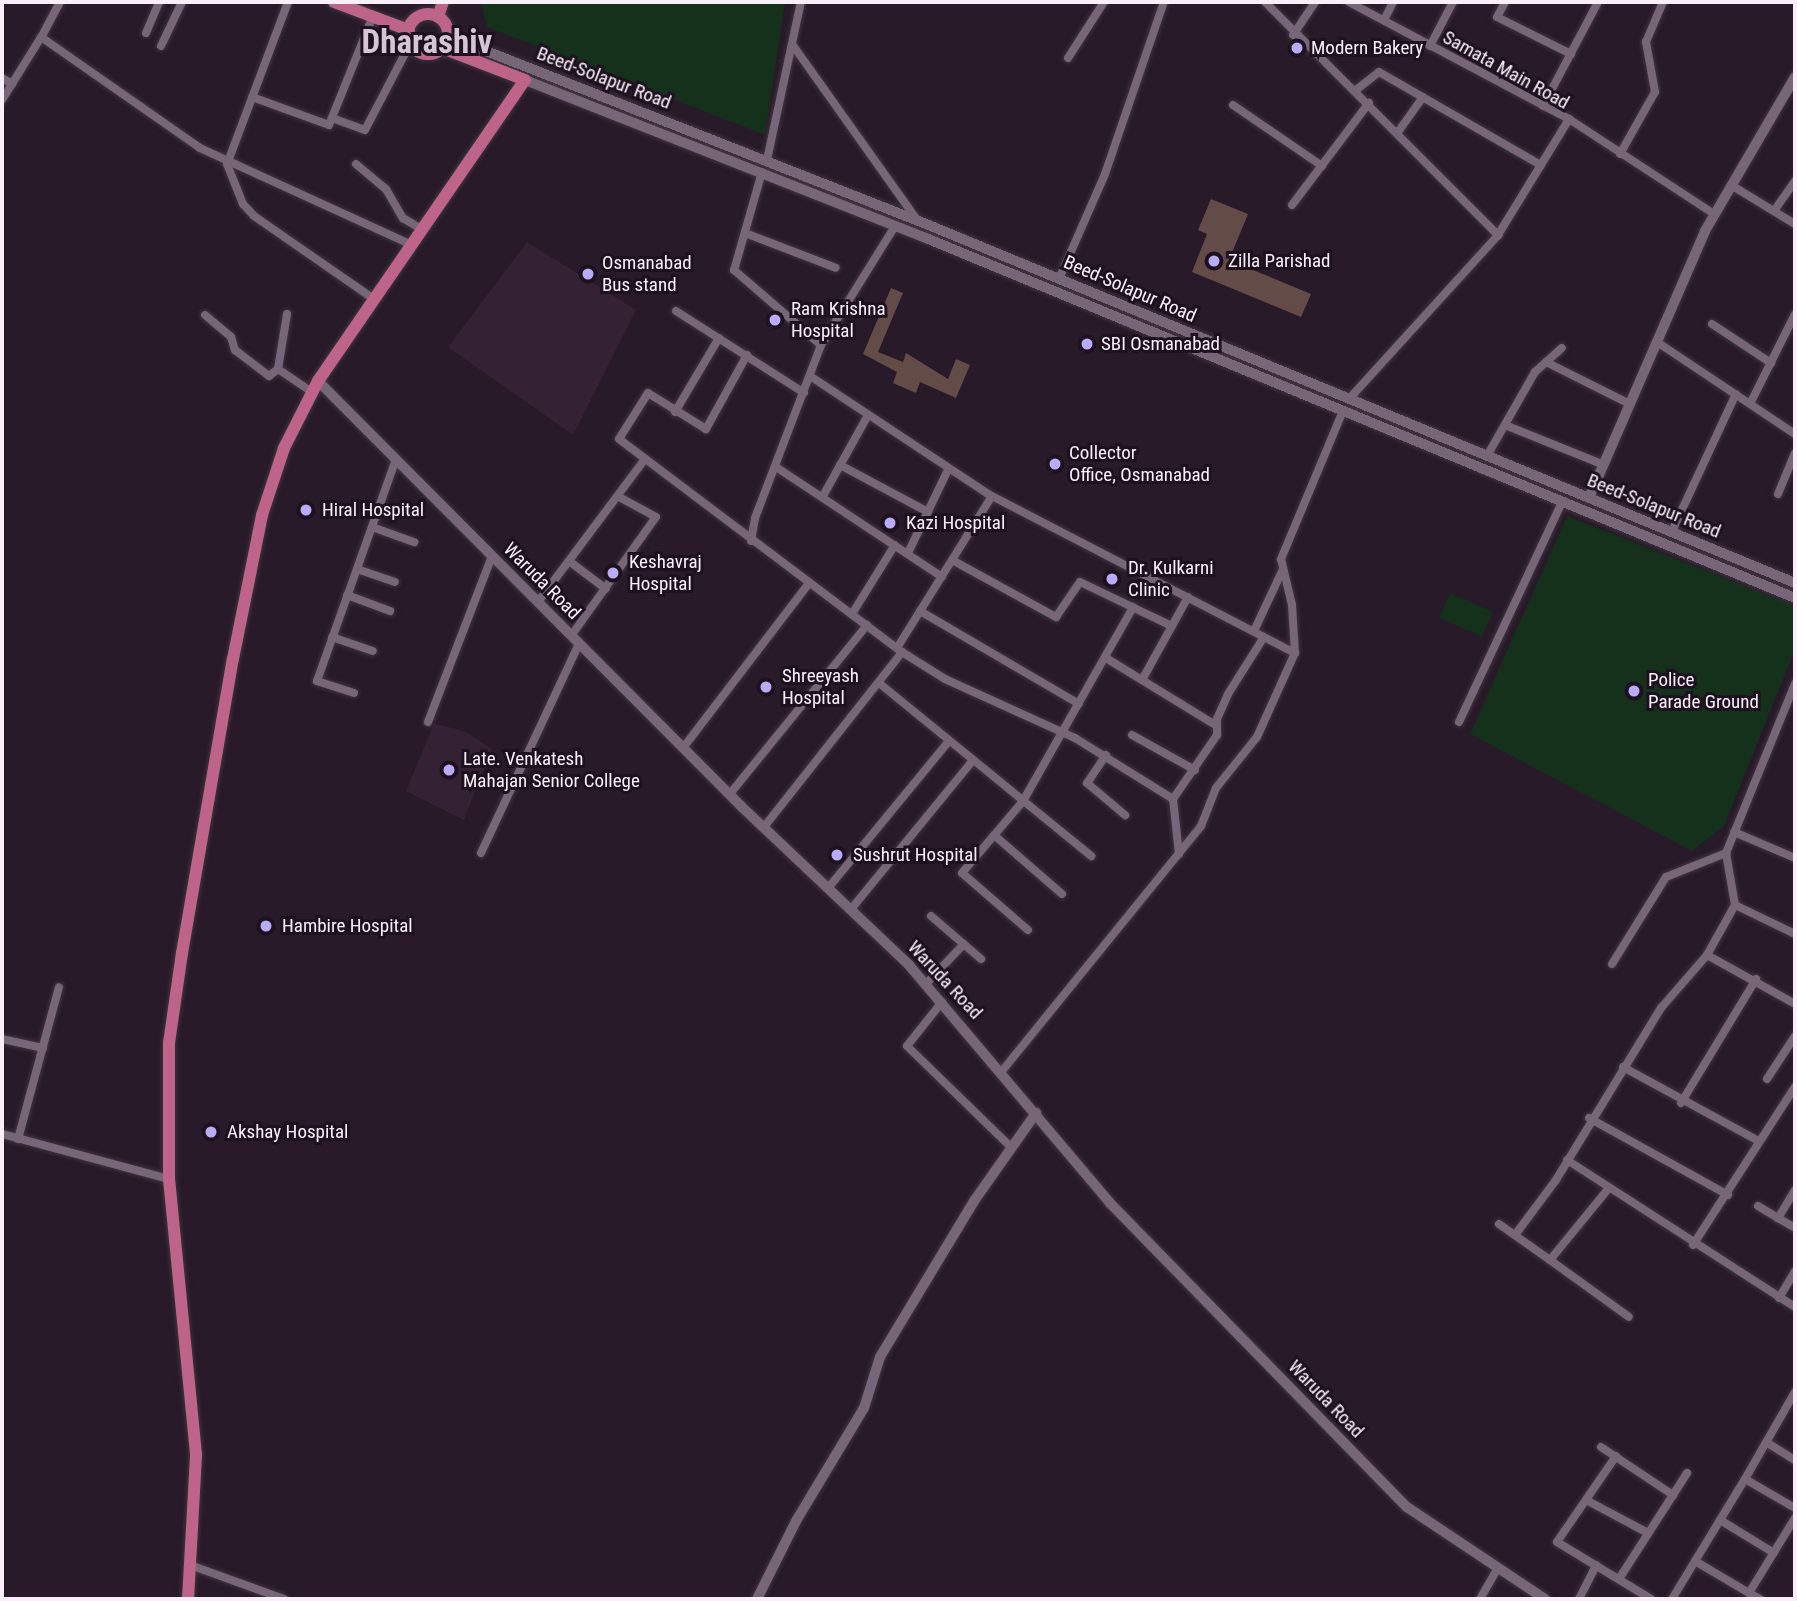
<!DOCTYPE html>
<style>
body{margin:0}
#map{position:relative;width:1797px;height:1601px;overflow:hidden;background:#281a29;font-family:"Roboto Condensed",sans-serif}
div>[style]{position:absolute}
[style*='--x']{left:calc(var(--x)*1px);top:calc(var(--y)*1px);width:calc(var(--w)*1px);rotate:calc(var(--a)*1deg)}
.built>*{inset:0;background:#342134}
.green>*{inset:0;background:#15311c;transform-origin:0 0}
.building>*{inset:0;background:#634b47}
.roads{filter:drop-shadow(0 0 2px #3f343f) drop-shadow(0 0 2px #3f343f)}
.minor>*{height:8px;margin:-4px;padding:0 4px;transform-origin:4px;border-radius:4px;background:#766677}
.tertiary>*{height:10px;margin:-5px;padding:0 5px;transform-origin:5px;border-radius:5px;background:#766677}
.secondary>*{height:10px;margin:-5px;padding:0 5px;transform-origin:5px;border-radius:5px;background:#766677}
.primary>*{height:12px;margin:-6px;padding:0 6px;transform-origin:6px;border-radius:6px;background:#be6488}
.primary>.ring{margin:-6px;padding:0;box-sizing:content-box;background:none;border:12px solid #be6488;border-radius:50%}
.dots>*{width:19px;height:19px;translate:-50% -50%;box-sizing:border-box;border:4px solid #1e111f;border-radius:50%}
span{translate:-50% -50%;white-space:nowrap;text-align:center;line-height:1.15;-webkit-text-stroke:6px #1e111f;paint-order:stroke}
.poi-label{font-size:19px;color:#f9eff9}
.left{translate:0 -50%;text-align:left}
.street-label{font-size:19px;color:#f9eff9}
.town-label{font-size:33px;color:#d6c4d7;font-weight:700}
.frame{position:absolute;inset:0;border:4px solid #f9eff9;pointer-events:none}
</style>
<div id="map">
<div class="built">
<i style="clip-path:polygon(527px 242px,636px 310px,573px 435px,448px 347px)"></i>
<i style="clip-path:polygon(434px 723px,466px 732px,492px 749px,464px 820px,406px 791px)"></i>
</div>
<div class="green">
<i style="clip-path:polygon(481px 2px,785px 2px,765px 135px,487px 27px)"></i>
<i style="clip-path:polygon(1567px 516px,1795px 606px,1795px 649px,1724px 826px,1692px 851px,1470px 734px)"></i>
<i style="left:1450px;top:593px;width:47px;height:27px;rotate:24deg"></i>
</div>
<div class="building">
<i style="clip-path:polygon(1211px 199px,1248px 214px,1229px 260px,1311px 294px,1301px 317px,1192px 272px,1207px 234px,1198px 230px)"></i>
<i style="clip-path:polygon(891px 288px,903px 293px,878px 352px,903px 362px,906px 353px,948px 379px,956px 359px,970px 365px,956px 398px,920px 382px,916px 393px,893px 383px,897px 372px,863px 354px)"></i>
</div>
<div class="roads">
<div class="minor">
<i style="--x:60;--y:2;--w:40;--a:118"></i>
<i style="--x:41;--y:37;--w:194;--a:34.9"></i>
<i style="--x:200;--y:148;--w:233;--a:24.6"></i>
<i style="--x:288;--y:2;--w:173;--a:110.6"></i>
<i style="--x:227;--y:164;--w:43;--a:68.2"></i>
<i style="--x:243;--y:204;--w:16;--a:47"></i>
<i style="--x:254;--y:216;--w:146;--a:34.7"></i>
<i style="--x:1265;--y:2;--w:330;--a:45"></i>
<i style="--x:1505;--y:2;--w:17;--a:118"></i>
<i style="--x:1497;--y:17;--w:83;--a:26.6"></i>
<i style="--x:1384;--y:20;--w:20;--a:-63"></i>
<i style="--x:146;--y:33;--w:34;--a:-67"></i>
<i style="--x:1293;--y:35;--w:40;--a:-56"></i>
<i style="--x:792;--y:44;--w:216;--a:54.6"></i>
<i style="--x:161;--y:46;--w:49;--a:-64.5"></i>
<i style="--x:1430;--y:46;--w:50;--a:-62.4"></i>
<i style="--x:1068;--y:58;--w:67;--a:-57.3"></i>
<i style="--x:2;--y:78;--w:12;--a:31"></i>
<i style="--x:1356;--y:90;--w:29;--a:-38"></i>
<i style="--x:1379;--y:72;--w:187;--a:29.9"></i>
<i style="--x:252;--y:97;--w:82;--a:20"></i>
<i style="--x:329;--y:125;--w:118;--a:-68"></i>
<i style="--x:2;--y:100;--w:74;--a:-58.2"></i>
<i style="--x:1233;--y:105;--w:108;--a:34.4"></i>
<i style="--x:1543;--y:106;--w:118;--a:-62.1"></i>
<i style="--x:332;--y:118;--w:35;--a:20"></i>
<i style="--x:365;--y:130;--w:97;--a:-62.4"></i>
<i style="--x:1569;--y:119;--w:173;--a:33.2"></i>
<i style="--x:1398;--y:132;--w:43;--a:-54.5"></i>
<i style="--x:1620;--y:154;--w:71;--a:-60.6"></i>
<i style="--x:1655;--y:92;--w:51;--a:-100.2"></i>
<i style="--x:1646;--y:42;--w:43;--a:-67"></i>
<i style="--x:767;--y:160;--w:162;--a:-77.9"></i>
<i style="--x:356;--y:164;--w:39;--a:40"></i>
<i style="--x:386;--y:189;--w:34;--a:60"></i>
<i style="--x:403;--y:218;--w:23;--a:31"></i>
<i style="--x:762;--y:172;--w:102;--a:105.9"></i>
<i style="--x:734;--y:270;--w:115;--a:40.8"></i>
<i style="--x:1731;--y:185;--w:75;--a:31.4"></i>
<i style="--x:1292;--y:205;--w:128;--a:-53"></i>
<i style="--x:1774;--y:211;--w:37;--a:-55"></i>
<i style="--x:745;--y:233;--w:97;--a:21"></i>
<i style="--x:1059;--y:279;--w:115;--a:-66.3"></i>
<i style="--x:1105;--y:174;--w:182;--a:-71.1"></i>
<i style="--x:676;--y:311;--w:152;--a:32.6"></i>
<i style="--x:287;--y:314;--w:56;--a:99.3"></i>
<i style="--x:278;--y:369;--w:41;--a:34.1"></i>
<i style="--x:205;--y:315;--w:34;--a:40"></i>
<i style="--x:231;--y:337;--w:14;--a:73"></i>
<i style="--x:235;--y:350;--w:43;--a:37.4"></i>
<i style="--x:269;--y:376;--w:11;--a:-38"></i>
<i style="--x:1712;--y:324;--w:71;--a:33.5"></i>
<i style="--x:1657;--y:342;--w:166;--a:33.7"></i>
<i style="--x:747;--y:355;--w:85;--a:119"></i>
<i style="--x:706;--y:429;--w:68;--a:-148.2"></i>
<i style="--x:648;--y:393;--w:54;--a:122.2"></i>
<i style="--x:619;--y:439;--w:354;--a:37"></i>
<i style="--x:902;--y:652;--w:51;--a:32.1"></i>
<i style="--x:945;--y:679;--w:143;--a:24.4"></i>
<i style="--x:1075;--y:738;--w:115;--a:31.9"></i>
<i style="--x:1546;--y:362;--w:94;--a:26.6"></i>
<i style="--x:810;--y:376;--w:214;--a:33.5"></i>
<i style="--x:988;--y:494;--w:346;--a:27.4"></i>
<i style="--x:1349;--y:399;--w:222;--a:-47.7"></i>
<i style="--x:1498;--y:235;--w:136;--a:-58.5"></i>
<i style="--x:1569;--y:119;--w:249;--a:-152"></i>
<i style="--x:1751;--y:402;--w:98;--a:-63.4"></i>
<i style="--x:675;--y:412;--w:86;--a:-59.3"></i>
<i style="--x:1505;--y:425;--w:107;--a:22"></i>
<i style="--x:1487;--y:456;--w:97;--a:-60.3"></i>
<i style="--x:1535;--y:372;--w:36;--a:-42"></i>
<i style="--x:840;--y:465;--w:100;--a:28.1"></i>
<i style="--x:776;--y:467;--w:199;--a:33.5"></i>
<i style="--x:1778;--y:494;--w:44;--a:-67.5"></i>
<i style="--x:823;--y:496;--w:93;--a:-60.9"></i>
<i style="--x:372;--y:527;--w:45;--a:19.7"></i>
<i style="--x:1672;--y:531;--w:151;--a:-65"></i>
<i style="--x:751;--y:541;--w:23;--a:-80"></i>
<i style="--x:755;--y:518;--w:185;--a:-69.1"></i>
<i style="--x:821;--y:345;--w:140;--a:-58.1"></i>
<i style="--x:908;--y:553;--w:92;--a:-64.3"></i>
<i style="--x:952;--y:560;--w:119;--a:28.7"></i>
<i style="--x:1056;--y:617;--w:42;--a:-55.6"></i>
<i style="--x:1080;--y:582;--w:102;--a:25.6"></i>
<i style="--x:569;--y:561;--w:46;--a:37.1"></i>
<i style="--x:357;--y:569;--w:40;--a:18.9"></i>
<i style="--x:347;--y:595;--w:46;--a:20.4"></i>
<i style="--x:538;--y:602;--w:179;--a:-53.2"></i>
<i style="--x:920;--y:611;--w:184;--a:30.3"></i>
<i style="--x:852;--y:614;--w:81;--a:-58.1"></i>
<i style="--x:1254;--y:631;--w:68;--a:-64.9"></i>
<i style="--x:571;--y:636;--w:146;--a:-54.5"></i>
<i style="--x:656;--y:517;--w:42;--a:-151.6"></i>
<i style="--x:332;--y:637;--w:43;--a:18.9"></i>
<i style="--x:897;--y:648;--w:179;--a:-58"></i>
<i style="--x:1106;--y:658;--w:130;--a:31.5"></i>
<i style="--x:1142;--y:680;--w:95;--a:-61"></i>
<i style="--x:879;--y:683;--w:274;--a:39.2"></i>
<i style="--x:354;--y:693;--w:39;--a:-162"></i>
<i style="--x:317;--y:681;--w:236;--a:-70.4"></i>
<i style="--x:428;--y:722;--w:178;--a:-68.9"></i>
<i style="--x:1459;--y:722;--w:243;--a:-64.9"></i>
<i style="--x:1132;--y:735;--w:72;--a:29.1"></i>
<i style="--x:683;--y:748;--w:208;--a:-52.6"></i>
<i style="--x:1106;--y:755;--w:34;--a:124"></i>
<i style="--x:1087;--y:783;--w:50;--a:40.1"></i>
<i style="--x:729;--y:795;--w:219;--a:-50.9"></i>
<i style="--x:764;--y:827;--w:223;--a:-51.7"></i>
<i style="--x:1734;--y:832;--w:66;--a:23.1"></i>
<i style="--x:994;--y:835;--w:90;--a:40.9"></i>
<i style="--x:481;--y:853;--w:231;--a:-64.9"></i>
<i style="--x:1179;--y:854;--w:55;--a:-96.2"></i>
<i style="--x:1173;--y:799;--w:78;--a:-55.5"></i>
<i style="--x:1217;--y:735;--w:16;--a:-90"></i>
<i style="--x:1217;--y:719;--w:27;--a:-66"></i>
<i style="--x:1228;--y:694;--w:67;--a:-57.7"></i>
<i style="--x:829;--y:887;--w:189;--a:-50.6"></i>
<i style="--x:1735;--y:905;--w:67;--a:25.8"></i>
<i style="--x:852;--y:908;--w:191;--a:-50.7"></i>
<i style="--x:931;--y:916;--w:66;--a:40.7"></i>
<i style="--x:1028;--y:930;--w:87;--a:-139.2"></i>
<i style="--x:962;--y:873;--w:94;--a:-49.7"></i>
<i style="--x:1023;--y:801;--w:223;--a:-60.4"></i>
<i style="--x:1707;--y:955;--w:101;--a:29.1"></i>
<i style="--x:1612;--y:964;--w:102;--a:-58.2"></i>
<i style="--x:1666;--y:877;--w:65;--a:-21.8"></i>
<i style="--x:926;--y:984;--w:55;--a:-46.5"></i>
<i style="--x:942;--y:1002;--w:56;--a:128.5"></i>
<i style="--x:907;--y:1046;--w:145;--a:44.2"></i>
<i style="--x:2;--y:1039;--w:42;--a:12.4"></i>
<i style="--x:1623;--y:1067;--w:155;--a:28.6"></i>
<i style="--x:1002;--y:1071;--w:316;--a:-50.9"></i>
<i style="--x:1201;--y:826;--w:41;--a:-68.5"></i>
<i style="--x:1216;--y:788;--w:65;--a:-51.2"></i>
<i style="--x:1257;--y:737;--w:92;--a:-65.7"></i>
<i style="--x:1295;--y:653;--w:48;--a:-93.6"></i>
<i style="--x:1292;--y:605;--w:47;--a:-103.4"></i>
<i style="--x:1281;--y:559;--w:160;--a:-67.3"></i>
<i style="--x:1767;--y:1079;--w:51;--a:-56.9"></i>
<i style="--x:1681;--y:1103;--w:145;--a:-58.8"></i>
<i style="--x:1589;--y:1118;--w:159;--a:29"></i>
<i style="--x:2;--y:1134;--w:173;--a:15.1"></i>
<i style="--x:18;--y:1139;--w:157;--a:-74.9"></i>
<i style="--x:1567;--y:1160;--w:271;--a:32.8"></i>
<i style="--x:1795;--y:1190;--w:33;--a:121"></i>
<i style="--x:1778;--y:1218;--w:20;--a:30"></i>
<i style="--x:1758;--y:1206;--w:23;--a:31"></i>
<i style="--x:1499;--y:1224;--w:62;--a:35.2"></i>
<i style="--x:1550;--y:1260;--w:93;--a:-50.7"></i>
<i style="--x:1515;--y:1235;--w:69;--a:-53.3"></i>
<i style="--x:1556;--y:1180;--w:202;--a:-58.6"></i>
<i style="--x:1661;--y:1008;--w:70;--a:-49"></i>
<i style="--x:1707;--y:955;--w:57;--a:-60.8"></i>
<i style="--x:1735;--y:905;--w:53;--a:-99.8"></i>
<i style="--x:1726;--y:853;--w:183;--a:-67.8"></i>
<i style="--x:1693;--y:1245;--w:188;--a:-57.2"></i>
<i style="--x:1550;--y:1260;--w:97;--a:35.8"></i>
<i style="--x:1779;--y:1298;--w:31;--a:-59"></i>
<i style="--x:1766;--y:1442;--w:34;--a:32"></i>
<i style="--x:1601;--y:1447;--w:87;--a:33.7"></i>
<i style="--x:1616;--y:1456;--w:104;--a:124.5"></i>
<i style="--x:1557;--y:1542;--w:110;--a:31.2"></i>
<i style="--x:1745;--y:1479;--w:100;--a:-60.1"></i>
<i style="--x:1586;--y:1500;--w:70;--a:28"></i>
<i style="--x:1720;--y:1520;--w:63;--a:31.4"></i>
<i style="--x:1695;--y:1561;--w:63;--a:30.7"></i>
<i style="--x:1749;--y:1593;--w:88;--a:-58.5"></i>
<i style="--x:190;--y:1565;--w:100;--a:19.9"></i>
<i style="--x:1619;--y:1579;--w:126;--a:-57.3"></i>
<i style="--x:1749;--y:1593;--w:13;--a:29"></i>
<i style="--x:1480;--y:1599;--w:36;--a:-60"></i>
<i style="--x:1579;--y:1599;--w:38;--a:-63"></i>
<i style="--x:1672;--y:1599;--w:140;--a:-58.7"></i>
<i style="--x:1745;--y:1479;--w:58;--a:30.1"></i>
</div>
<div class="tertiary">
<i style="--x:318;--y:381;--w:601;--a:45.13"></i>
<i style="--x:742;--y:807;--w:230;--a:43.4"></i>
<i style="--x:909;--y:965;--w:312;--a:49.8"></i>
<i style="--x:1110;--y:1203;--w:425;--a:45.7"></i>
<i style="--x:1407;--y:1507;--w:166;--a:33.7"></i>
<i style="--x:1589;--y:498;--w:291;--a:-66.5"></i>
<i style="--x:1705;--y:231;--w:178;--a:-59.7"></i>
<i style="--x:757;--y:1599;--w:87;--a:-63.4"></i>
<i style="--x:796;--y:1521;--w:132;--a:-59"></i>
<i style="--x:864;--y:1408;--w:53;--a:-72.6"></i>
<i style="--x:880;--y:1357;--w:182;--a:-58.9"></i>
<i style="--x:974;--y:1201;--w:108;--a:-54.8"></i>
</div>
<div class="secondary">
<i style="--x:448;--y:36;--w:519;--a:21.47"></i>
<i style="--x:931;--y:226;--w:935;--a:22.45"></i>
<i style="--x:525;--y:80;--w:431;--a:21.5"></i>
<i style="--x:926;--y:238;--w:941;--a:22.5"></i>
</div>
<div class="primary">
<i style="--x:334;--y:2;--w:80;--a:20.5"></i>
<i class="ring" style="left:408px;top:14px;width:28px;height:28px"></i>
<i style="--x:438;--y:17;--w:16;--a:-72"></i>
<i style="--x:188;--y:1599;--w:145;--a:-86.8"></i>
<i style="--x:196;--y:1454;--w:276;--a:-95.6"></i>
<i style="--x:169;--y:1179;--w:136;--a:-90"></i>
<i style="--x:169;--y:1043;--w:91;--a:-81.8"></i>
<i style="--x:182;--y:953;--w:298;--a:-80.2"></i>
<i style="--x:233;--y:659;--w:147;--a:-78.6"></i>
<i style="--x:262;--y:515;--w:71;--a:-71.8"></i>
<i style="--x:284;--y:448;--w:75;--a:-63.1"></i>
<i style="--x:318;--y:381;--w:365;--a:-55.5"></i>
<i style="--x:525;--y:80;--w:89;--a:-158.9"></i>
</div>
</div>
<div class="dots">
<i style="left:1297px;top:48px;background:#b9abf7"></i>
<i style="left:1214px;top:261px;background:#b9abf7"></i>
<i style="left:588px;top:274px;background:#b9abf7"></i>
<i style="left:775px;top:320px;background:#b9abf7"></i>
<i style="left:1087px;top:344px;background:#b9abf7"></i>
<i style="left:1055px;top:464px;background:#b9abf7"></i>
<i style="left:306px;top:510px;background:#b9abf7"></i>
<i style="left:890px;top:523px;background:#b9abf7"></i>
<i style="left:613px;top:573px;background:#b9abf7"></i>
<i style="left:1112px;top:579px;background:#b9abf7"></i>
<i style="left:766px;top:687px;background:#b9abf7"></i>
<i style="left:1634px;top:691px;background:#b9abf7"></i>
<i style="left:449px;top:770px;background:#b9abf7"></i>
<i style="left:837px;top:855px;background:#b9abf7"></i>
<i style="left:266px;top:926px;background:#b9abf7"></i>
<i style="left:211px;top:1132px;background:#b9abf7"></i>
</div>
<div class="poi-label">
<span class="left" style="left:1311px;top:48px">Modern Bakery</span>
<span class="left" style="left:1228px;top:261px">Zilla Parishad</span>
<span class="left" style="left:602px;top:274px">Osmanabad<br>Bus stand</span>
<span class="left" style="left:791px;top:320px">Ram Krishna<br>Hospital</span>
<span class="left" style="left:1101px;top:344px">SBI Osmanabad</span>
<span class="left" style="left:1069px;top:464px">Collector<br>Office, Osmanabad</span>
<span class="left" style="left:322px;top:510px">Hiral Hospital</span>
<span class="left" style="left:906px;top:523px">Kazi Hospital</span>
<span class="left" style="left:629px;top:573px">Keshavraj<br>Hospital</span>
<span class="left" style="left:1128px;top:579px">Dr. Kulkarni<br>Clinic</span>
<span class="left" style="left:782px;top:687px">Shreeyash<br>Hospital</span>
<span class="left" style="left:1648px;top:691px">Police<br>Parade Ground</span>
<span class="left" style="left:463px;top:770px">Late. Venkatesh<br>Mahajan Senior College</span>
<span class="left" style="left:853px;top:855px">Sushrut Hospital</span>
<span class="left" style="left:282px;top:926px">Hambire Hospital</span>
<span class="left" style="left:227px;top:1132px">Akshay Hospital</span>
</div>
<div class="street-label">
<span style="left:1506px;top:70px;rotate:29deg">Samata Main Road</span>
<span style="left:604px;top:78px;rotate:21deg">Beed-Solapur Road</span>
<span style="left:1130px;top:289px;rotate:23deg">Beed-Solapur Road</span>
<span style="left:1654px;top:506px;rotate:22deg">Beed-Solapur Road</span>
<span style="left:542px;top:581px;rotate:45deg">Waruda Road</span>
<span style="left:945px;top:980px;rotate:47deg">Waruda Road</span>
<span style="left:1326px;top:1399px;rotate:46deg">Waruda Road</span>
</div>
<div class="town-label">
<span style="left:427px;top:42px">Dharashiv</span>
</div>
<div class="frame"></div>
</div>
